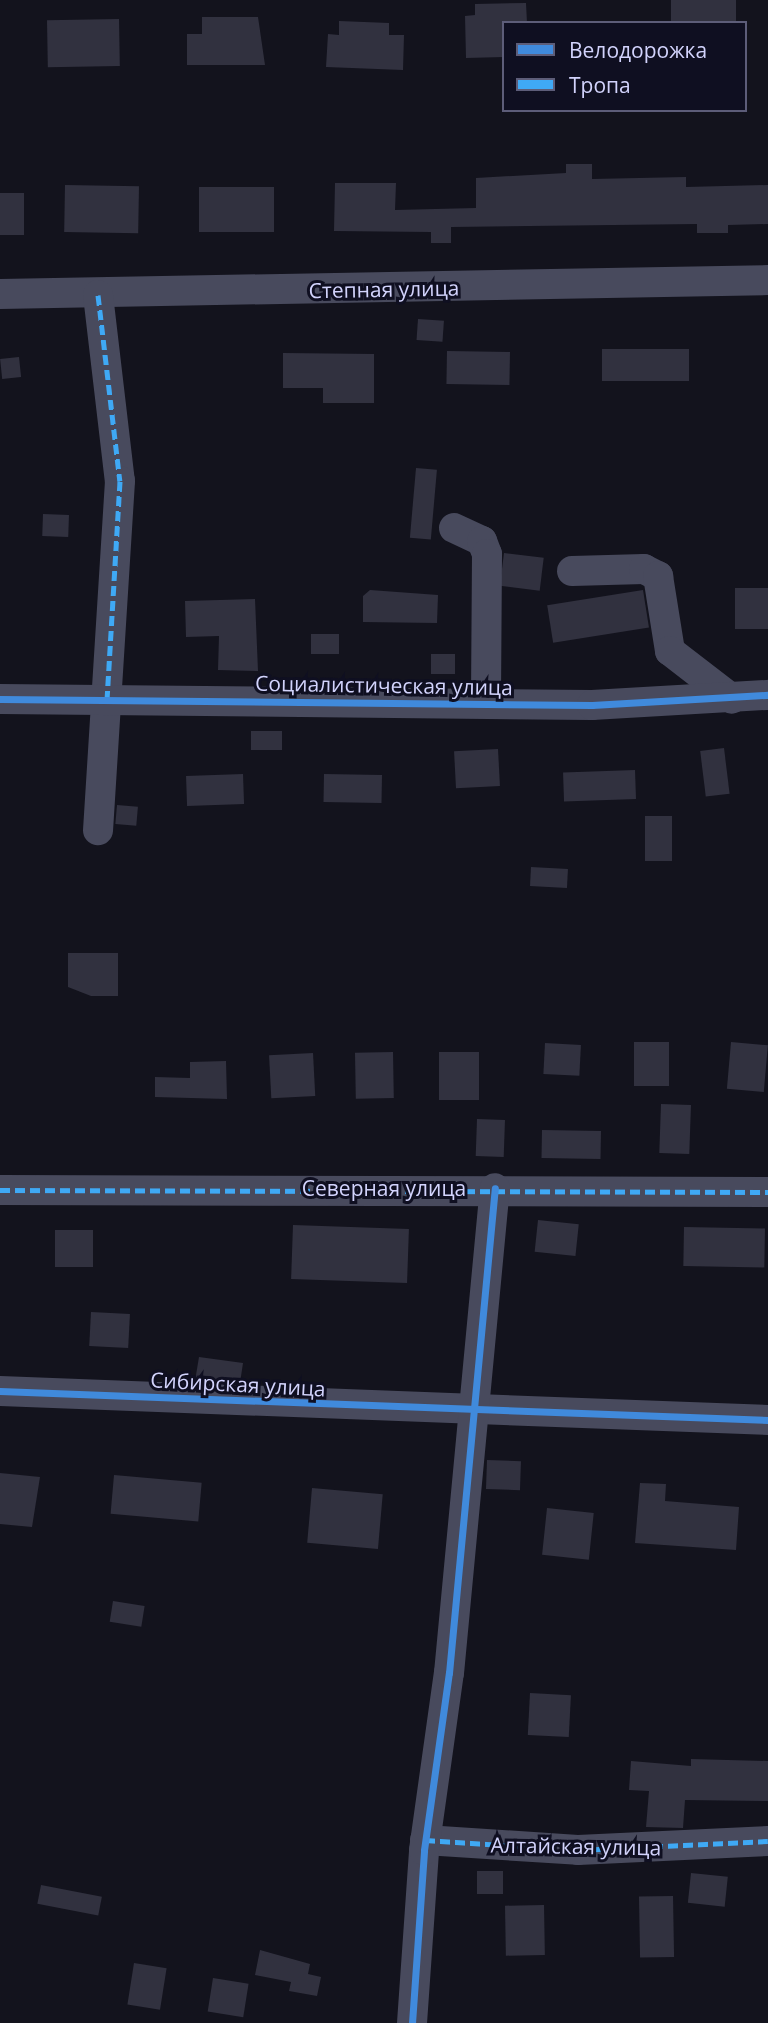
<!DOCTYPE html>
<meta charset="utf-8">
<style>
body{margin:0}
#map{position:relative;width:768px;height:2023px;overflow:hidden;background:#13131d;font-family:"Open Sans",sans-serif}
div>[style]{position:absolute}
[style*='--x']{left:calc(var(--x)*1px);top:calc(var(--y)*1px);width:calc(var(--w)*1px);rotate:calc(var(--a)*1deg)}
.building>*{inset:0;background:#31313f;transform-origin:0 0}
.minor>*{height:30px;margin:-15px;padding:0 15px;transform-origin:15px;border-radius:15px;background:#484a5d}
.quiet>*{height:5px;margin-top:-2.5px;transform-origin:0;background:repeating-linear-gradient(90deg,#3fa9f5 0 10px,transparent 0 15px)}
.cycleway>*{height:7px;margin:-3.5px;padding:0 3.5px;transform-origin:3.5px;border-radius:3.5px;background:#408adc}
span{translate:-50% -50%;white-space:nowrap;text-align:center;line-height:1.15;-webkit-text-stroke:6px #0f0f21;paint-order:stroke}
.street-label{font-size:21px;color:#d2d3fc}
.legend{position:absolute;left:502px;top:21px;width:245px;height:91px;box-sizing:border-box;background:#0f0f21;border:2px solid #5d5d79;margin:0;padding:9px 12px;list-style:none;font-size:21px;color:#d2d3fc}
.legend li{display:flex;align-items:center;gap:14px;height:35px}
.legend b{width:35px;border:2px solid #5d5d79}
</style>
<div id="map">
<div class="building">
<i style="left:671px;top:0;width:65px;height:23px"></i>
<i style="clip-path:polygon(526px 3px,527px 23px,504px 23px,504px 57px,466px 58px,465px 16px,475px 15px,475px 4px)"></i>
<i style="clip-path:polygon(202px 17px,258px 17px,265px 65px,187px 65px,187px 34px,202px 34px)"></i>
<i style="left:119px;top:19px;width:47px;height:72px;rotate:89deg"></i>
<i style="clip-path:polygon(339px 21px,389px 23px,389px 35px,404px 35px,403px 70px,326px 67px,328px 34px,339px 35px)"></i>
<i style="clip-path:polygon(566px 164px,592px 164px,592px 179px,686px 177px,686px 187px,768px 185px,768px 224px,728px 225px,728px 233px,697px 233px,697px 224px,451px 227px,451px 243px,431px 243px,431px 232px,334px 231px,335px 183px,396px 183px,395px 210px,476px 208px,476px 178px,566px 173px)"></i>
<i style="left:65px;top:185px;width:74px;height:47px;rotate:1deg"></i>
<i style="left:199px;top:187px;width:75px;height:45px"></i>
<i style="left:0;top:193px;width:24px;height:42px"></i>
<i style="left:418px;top:319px;width:26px;height:21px;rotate:4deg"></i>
<i style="left:602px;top:349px;width:87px;height:32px"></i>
<i style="left:447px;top:351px;width:63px;height:33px;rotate:1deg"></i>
<i style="clip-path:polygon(283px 353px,374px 354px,374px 403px,323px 403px,323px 388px,283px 388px)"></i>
<i style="left:19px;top:357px;width:20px;height:19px;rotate:84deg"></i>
<i style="left:416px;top:468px;width:21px;height:70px;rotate:5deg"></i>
<i style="left:43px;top:514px;width:26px;height:22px;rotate:2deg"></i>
<i style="left:504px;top:553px;width:40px;height:33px;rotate:7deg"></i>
<i style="left:768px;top:588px;width:41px;height:33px;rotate:90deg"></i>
<i style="clip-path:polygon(370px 590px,438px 595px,437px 623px,363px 622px,363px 596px)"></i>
<i style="left:643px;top:590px;width:38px;height:97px;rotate:81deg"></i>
<i style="clip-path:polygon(255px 599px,258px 671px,218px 670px,219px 636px,186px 637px,185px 601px)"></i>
<i style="left:311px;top:634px;width:28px;height:20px"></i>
<i style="left:431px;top:654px;width:24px;height:20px"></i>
<i style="left:251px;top:731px;width:31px;height:19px"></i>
<i style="left:724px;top:748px;width:46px;height:24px;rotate:83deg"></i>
<i style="left:498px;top:749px;width:37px;height:44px;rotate:87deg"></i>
<i style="left:635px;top:770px;width:29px;height:72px;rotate:88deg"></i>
<i style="left:243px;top:774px;width:30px;height:57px;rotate:88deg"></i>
<i style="left:324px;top:774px;width:58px;height:28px;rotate:1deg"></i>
<i style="left:117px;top:805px;width:21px;height:19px;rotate:5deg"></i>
<i style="left:645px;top:816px;width:27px;height:45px"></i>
<i style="left:531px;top:867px;width:37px;height:19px;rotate:3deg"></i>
<i style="clip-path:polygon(68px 953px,118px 953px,118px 996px,91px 996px,68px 987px)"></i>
<i style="left:634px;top:1042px;width:35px;height:44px"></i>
<i style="left:731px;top:1042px;width:37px;height:47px;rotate:5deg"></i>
<i style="left:545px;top:1043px;width:36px;height:31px;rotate:3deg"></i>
<i style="left:393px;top:1052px;width:46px;height:38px;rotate:89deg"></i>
<i style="left:439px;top:1052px;width:40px;height:48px"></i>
<i style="left:313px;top:1053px;width:43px;height:44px;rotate:87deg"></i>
<i style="clip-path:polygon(226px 1061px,227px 1099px,155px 1097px,155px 1077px,190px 1078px,190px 1062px)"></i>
<i style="left:661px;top:1104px;width:30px;height:49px;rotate:2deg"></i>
<i style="left:477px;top:1119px;width:28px;height:37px;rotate:2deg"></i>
<i style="left:542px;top:1130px;width:59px;height:28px;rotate:1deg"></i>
<i style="left:538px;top:1220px;width:41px;height:32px;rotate:6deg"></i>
<i style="left:293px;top:1225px;width:116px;height:54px;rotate:2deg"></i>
<i style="left:684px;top:1227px;width:81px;height:39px;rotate:1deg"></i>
<i style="left:55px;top:1230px;width:38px;height:37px"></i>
<i style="left:91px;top:1312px;width:39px;height:34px;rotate:3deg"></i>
<i style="clip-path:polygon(199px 1357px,243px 1363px,240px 1383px,195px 1381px)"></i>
<i style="left:487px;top:1460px;width:34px;height:29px;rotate:2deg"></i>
<i style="clip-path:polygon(0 1473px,40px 1477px,32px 1527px,0 1524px)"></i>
<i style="left:114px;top:1475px;width:88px;height:39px;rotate:5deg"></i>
<i style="clip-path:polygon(640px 1483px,666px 1484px,665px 1501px,739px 1507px,736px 1550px,635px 1543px)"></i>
<i style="left:312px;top:1488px;width:71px;height:55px;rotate:5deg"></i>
<i style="left:547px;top:1508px;width:47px;height:47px;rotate:6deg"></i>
<i style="left:113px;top:1601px;width:32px;height:21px;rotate:9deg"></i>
<i style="left:530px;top:1693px;width:41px;height:42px;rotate:3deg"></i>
<i style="clip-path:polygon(691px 1759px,768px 1761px,768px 1801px,685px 1800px,683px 1828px,646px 1827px,649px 1791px,629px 1790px,631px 1761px,691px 1766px)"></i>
<i style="left:477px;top:1871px;width:26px;height:23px"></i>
<i style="left:691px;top:1873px;width:37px;height:30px;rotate:6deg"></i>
<i style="left:41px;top:1885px;width:62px;height:19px;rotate:11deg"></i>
<i style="left:673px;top:1896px;width:61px;height:34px;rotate:89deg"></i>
<i style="left:544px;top:1905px;width:50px;height:39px;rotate:89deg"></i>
<i style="clip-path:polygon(260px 1950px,310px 1964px,308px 1974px,321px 1977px,317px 1996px,289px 1991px,291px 1982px,255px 1975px)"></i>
<i style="left:134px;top:1963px;width:33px;height:42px;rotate:9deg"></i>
<i style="left:213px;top:1978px;width:36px;height:34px;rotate:9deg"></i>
</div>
<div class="minor">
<i style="--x:0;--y:294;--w:768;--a:-1.04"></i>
<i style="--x:98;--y:295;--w:187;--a:83.3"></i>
<i style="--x:120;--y:481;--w:350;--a:93.6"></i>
<i style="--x:454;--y:528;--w:31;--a:25"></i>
<i style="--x:482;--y:541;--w:14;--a:69"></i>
<i style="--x:487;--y:554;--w:149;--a:90.4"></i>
<i style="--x:572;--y:571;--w:72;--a:-1.6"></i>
<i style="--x:644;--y:569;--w:16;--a:27"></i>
<i style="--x:658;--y:576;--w:76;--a:80.9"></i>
<i style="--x:670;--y:651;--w:78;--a:37.7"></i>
<i style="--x:0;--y:699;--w:592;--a:0.58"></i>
<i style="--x:592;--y:705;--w:176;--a:-3.3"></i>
<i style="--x:0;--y:1190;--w:768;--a:0.15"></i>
<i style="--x:0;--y:1391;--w:769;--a:2.16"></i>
<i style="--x:425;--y:1840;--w:153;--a:3.7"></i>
<i style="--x:578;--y:1850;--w:190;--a:-2.7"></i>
<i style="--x:412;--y:2023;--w:173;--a:-86"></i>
<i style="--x:424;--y:1850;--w:179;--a:-82"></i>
<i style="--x:449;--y:1673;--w:487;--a:-84.6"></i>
</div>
<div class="quiet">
<i style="--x:98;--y:295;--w:187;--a:83.3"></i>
<i style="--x:120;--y:481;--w:220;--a:93.4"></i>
<i style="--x:0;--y:1190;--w:768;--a:0.15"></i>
<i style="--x:425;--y:1840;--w:153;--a:3.7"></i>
<i style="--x:578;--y:1850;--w:190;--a:-2.7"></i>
</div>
<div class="cycleway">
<i style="--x:0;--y:699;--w:592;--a:0.58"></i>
<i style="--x:592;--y:705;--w:176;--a:-3.3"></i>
<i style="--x:0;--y:1391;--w:769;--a:2.16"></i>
<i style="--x:412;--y:2023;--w:173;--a:-86"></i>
<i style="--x:424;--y:1850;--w:179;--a:-82"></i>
<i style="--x:449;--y:1673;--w:487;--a:-84.6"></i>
</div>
<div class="street-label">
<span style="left:384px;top:289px;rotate:-1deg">Степная улица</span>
<span style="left:384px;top:685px;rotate:1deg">Социалистическая улица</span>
<span style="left:384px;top:1188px">Северная улица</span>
<span style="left:238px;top:1384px;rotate:3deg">Сибирская улица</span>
<span style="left:576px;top:1846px;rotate:1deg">Алтайская улица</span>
</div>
<ul class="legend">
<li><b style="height:9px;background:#408adc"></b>Велодорожка</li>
<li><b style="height:9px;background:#3fa9f5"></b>Тропа</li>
</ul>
</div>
